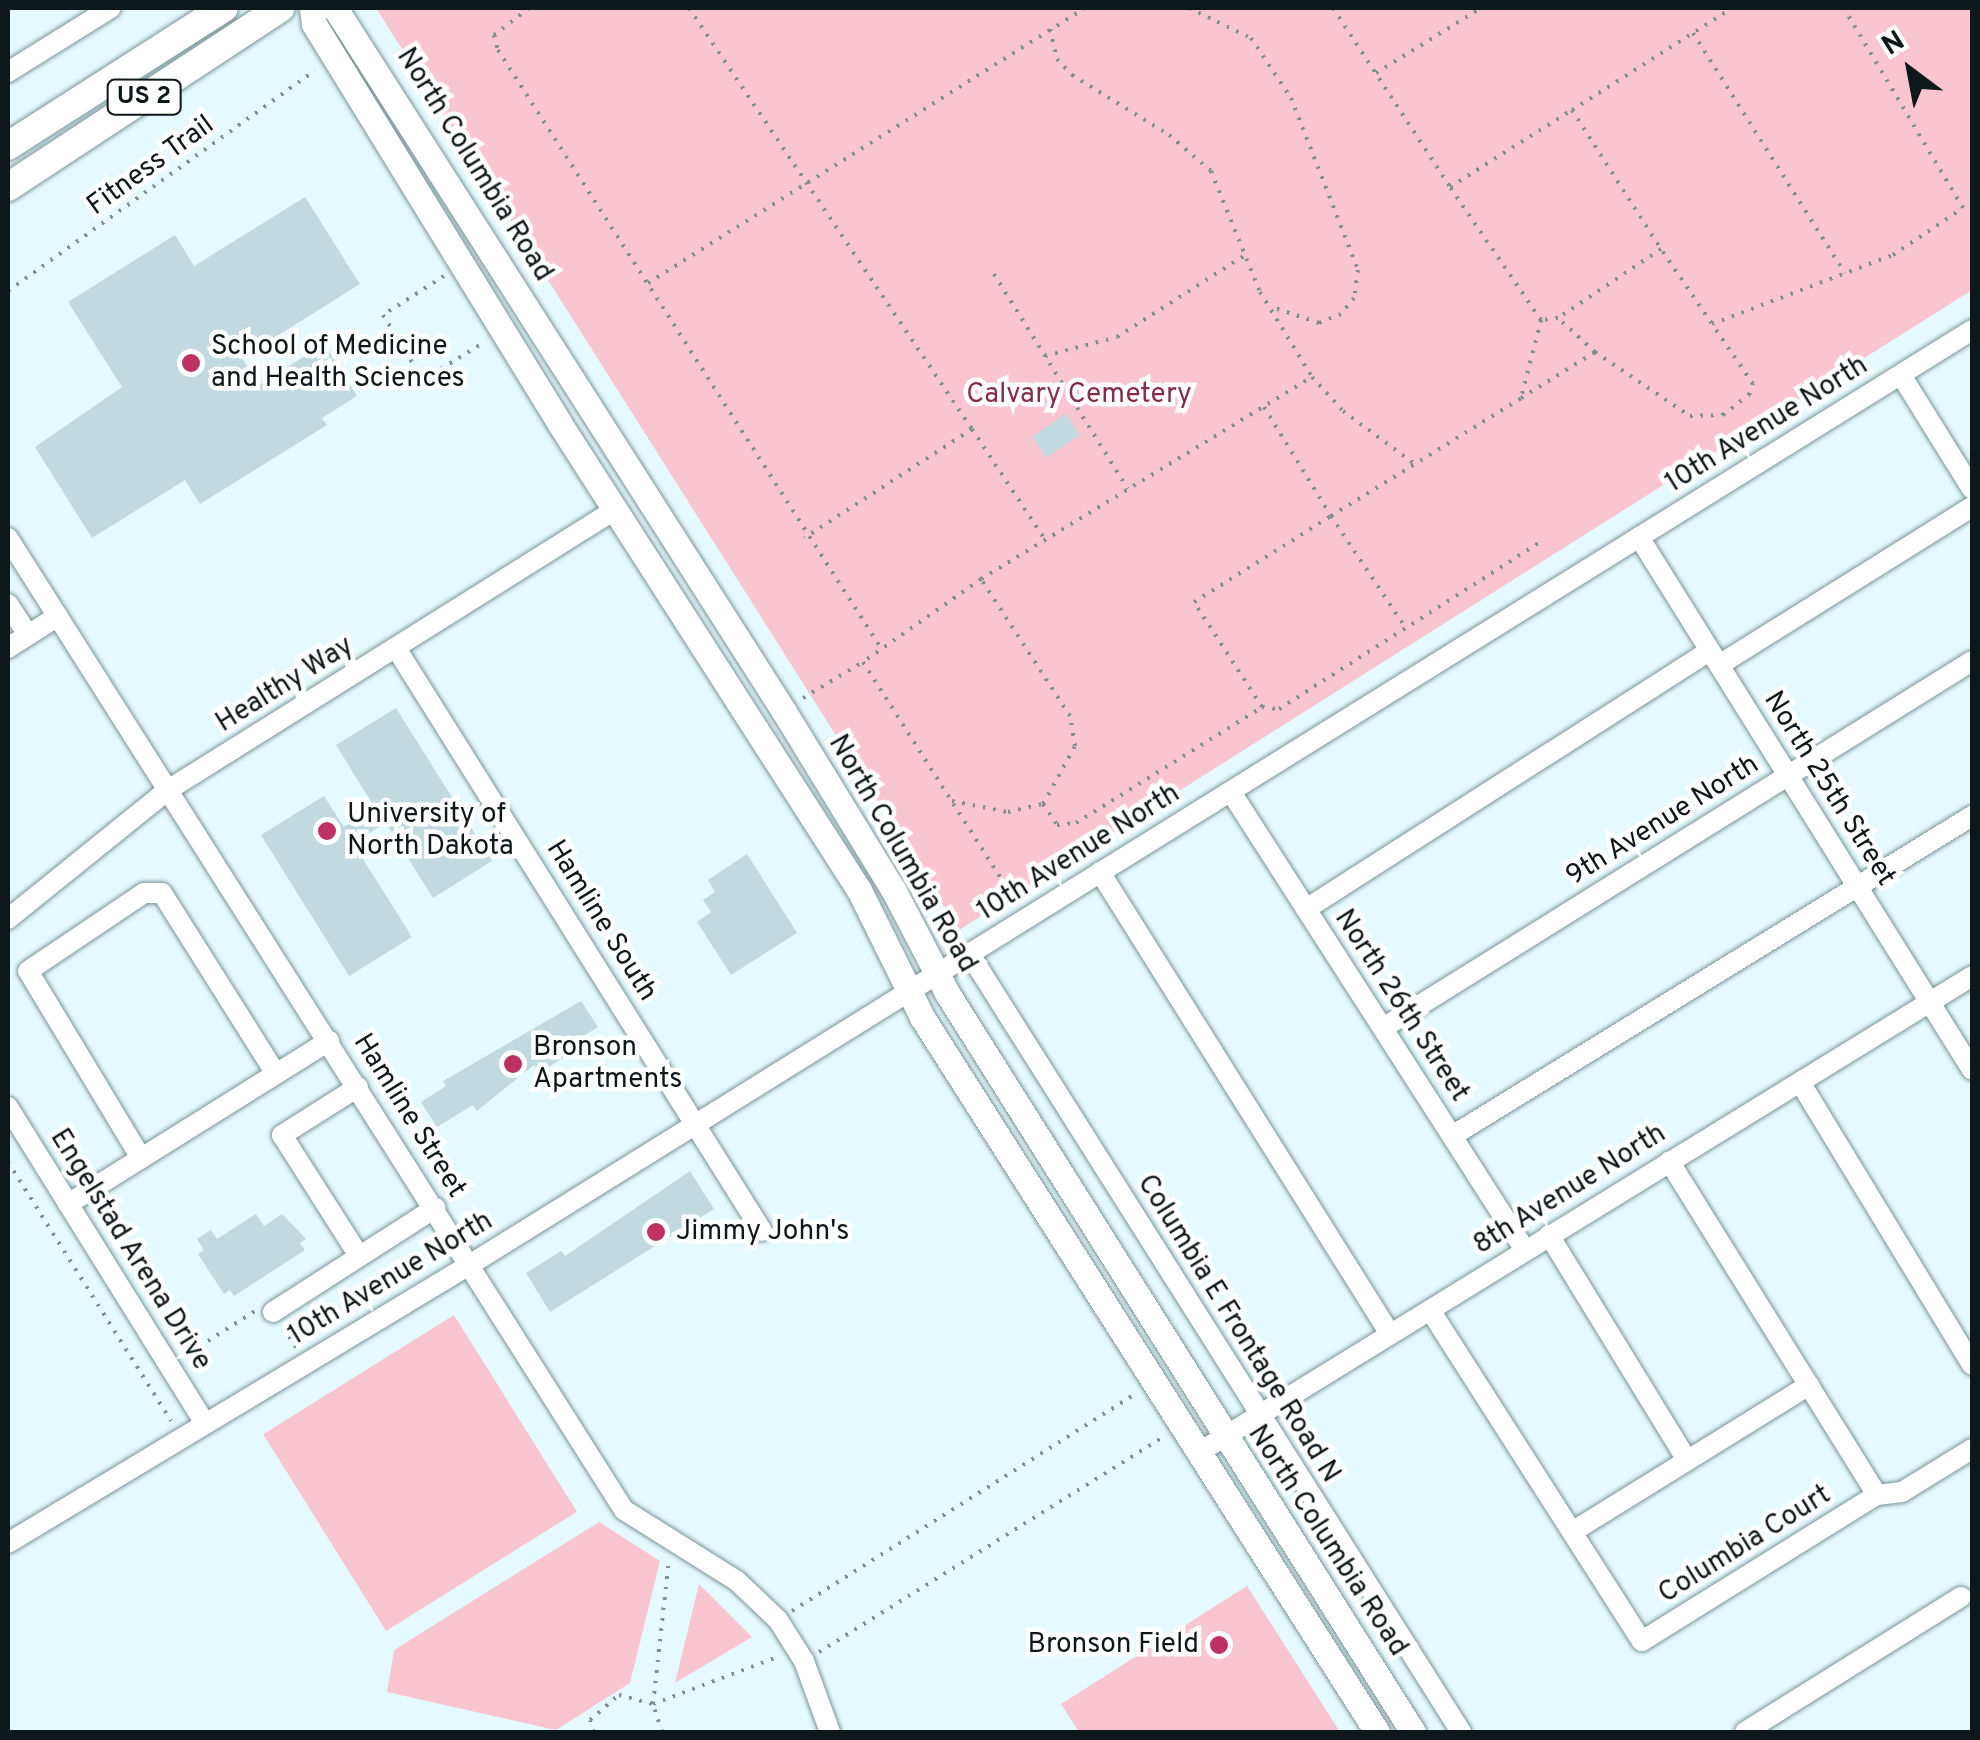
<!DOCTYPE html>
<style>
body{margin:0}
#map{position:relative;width:1980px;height:1740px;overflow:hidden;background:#e5fafe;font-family:Overpass,sans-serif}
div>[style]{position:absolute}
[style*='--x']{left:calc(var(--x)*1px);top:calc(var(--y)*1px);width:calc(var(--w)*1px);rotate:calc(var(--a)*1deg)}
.green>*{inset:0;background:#f9c5d0;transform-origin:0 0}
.building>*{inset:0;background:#c0dadf;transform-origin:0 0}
.path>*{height:4px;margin-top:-2px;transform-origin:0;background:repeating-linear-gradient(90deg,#808f92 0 2.5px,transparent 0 10.5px)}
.roads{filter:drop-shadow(0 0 2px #7a9397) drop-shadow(0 0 2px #7a9397)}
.minor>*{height:20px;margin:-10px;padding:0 10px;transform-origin:10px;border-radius:10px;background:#fff}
.major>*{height:25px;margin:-12.5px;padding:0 12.5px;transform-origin:12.5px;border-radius:12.5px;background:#fff}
.highway>*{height:28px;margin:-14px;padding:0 14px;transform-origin:14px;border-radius:14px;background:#fff}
.dots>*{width:28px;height:28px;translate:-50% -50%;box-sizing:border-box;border:5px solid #fff;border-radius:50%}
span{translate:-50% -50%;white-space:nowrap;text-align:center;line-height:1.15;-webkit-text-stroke:9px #fff;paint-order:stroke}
.shield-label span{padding:2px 8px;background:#fff;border:2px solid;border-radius:8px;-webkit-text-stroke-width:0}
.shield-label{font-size:25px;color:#0e1719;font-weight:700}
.street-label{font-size:28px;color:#0e1719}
.poi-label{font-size:28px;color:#0e1719}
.left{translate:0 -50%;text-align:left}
.right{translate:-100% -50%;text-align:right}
.park-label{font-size:28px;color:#852e49}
.frame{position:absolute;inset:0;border:10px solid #0e1719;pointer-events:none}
.north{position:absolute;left:1860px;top:20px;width:100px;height:100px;-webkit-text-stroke:8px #fff;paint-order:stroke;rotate:328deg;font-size:28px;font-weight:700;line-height:40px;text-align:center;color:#0e1719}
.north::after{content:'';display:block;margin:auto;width:35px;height:45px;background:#0e1719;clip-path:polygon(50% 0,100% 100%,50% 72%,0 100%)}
</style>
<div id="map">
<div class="green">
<i style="clip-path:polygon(376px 8px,1972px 8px,1972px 290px,959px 930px)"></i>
<i style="left:454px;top:1315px;width:232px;height:225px;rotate:58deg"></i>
<i style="clip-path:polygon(599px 1522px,660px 1561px,630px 1683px,556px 1730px,387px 1692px,394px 1650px)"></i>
<i style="clip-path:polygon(699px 1584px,752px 1637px,675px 1683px)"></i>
<i style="clip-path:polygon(1247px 1586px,1340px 1732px,1079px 1732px,1061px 1704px)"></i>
</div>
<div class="building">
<i style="clip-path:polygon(305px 197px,360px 284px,242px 358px,259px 385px,324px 344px,357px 396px,322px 418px,327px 425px,200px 504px,185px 480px,92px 538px,35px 447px,122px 387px,68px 302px,175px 235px,194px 266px)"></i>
<i style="left:1066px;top:414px;width:25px;height:41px;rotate:56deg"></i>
<i style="clip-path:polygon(396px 708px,492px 861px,433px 898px,386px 823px,353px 843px,412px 937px,349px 976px,261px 835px,324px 796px,344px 827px,375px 808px,336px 745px)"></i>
<i style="clip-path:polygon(747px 854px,797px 933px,731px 975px,697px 922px,711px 912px,703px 900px,715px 892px,708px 880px)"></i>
<i style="clip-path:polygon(581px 1001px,598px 1027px,564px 1048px,568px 1055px,539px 1073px,534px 1065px,477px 1111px,473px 1105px,437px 1127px,421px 1102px,446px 1086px,443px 1081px)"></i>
<i style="clip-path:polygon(690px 1171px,714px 1209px,550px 1312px,526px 1273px,561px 1251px,565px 1256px)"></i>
<i style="clip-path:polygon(256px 1214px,264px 1226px,282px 1214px,306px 1239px,300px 1243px,305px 1250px,234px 1296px,230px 1290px,224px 1294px,198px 1254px,204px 1250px,197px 1239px,211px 1230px,217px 1239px)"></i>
</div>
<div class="path">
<i style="--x:529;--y:8;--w:44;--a:142.4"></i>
<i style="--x:494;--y:35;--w:16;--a:75"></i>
<i style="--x:498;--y:50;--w:707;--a:57.37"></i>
<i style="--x:689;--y:8;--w:507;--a:56.09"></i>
<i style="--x:972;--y:429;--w:200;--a:147"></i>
<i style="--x:1189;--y:8;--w:69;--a:25.8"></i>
<i style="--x:1251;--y:38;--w:72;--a:56.3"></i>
<i style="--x:1291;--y:98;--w:185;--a:68.7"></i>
<i style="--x:1358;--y:270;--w:28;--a:98"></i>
<i style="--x:1354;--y:298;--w:21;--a:129"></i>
<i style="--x:1341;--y:314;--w:24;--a:158"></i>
<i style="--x:1319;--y:323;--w:50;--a:-161.2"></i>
<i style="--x:1333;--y:8;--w:214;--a:56.8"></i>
<i style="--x:1050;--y:29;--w:31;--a:77"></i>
<i style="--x:1057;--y:59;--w:22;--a:47"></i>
<i style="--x:1072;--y:75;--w:114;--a:31.7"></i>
<i style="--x:1169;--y:135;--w:55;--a:40.6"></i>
<i style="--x:1211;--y:171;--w:131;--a:68"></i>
<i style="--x:1260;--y:292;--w:100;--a:58.5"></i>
<i style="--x:1312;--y:377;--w:46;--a:47.6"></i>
<i style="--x:1343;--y:411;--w:89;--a:36.4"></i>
<i style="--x:1693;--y:33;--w:284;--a:57.7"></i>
<i style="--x:1376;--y:73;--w:123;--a:-31.8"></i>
<i style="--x:1572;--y:110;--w:190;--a:-32.5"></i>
<i style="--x:994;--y:274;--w:253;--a:58.1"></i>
<i style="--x:444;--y:276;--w:72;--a:147.4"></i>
<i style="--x:383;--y:315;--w:76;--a:58.4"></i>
<i style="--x:423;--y:380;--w:70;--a:-31.7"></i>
<i style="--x:648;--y:283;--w:516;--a:-32.18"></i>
<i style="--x:8;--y:291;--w:378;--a:-35.7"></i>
<i style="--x:1541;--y:320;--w:161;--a:-124.4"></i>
<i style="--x:1450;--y:187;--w:144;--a:-32.3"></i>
<i style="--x:1572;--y:110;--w:165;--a:57.4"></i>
<i style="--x:1661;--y:249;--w:124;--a:146.2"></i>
<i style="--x:1712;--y:324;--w:194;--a:-20.9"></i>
<i style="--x:1893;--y:255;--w:84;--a:-33.9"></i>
<i style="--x:1963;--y:208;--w:233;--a:-120.8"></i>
<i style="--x:1595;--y:352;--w:115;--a:34"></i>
<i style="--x:1690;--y:416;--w:33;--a:-2"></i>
<i style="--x:1723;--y:415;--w:33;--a:-38"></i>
<i style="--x:1749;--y:395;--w:12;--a:-70"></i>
<i style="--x:1753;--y:384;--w:163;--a:-124.3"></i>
<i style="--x:1045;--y:356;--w:74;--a:-14.8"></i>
<i style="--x:1117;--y:337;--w:154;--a:-32.6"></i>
<i style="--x:1264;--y:407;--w:128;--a:58.4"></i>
<i style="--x:1331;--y:516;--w:224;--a:-31.8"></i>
<i style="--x:1521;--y:398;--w:87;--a:-31.9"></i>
<i style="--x:1595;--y:352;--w:50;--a:-137.4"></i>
<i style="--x:1558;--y:318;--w:17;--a:173"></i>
<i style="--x:1541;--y:320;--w:81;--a:104.4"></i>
<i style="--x:972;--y:429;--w:131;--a:56.6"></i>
<i style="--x:981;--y:579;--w:388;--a:-31.4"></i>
<i style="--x:803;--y:698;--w:70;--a:-31"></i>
<i style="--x:1262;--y:707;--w:125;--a:-122.9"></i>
<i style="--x:1194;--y:602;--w:162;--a:-32.1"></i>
<i style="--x:1331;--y:516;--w:133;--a:56.3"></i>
<i style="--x:952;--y:801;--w:57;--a:11.1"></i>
<i style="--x:1008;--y:812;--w:36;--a:-13"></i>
<i style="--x:1043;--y:804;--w:66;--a:-61.1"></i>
<i style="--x:1075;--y:746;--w:30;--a:-99"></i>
<i style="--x:1070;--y:716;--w:163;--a:-123"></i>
<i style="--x:981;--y:579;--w:144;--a:144.9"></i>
<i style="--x:863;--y:662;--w:283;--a:57.5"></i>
<i style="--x:1043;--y:804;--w:25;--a:56"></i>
<i style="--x:1057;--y:825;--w:19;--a:-6"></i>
<i style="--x:1076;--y:823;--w:219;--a:-31.9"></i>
<i style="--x:1262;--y:707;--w:17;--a:7"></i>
<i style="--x:1279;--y:709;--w:313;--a:-32.6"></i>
<i style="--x:8;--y:1162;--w:306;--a:57.8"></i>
<i style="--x:283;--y:1328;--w:25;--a:56"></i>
<i style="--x:208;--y:1341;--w:56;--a:-32.6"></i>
<i style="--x:792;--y:1611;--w:406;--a:-32.3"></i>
<i style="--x:819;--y:1652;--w:406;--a:-32"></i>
<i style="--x:593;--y:1732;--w:12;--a:-104"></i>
<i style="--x:590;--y:1720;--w:38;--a:-41"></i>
<i style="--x:619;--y:1695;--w:35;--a:15"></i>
<i style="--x:653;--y:1704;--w:147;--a:-83.7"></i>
<i style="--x:662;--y:1732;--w:29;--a:-108"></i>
<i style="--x:653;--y:1704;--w:136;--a:-20.7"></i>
</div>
<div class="roads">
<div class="minor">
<i style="--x:8;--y:72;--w:121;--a:-31.9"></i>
<i style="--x:1901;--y:375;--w:134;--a:58.1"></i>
<i style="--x:1639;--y:537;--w:628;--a:58"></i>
<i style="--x:8;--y:538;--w:1151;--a:57.64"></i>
<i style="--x:624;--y:1510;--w:133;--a:32.1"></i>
<i style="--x:737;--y:1581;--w:57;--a:43.6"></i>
<i style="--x:778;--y:1620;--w:49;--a:57.6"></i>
<i style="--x:804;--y:1661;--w:76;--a:69.9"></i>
<i style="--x:8;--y:604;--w:37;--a:57"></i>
<i style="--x:8;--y:648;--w:59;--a:-32.6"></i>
<i style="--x:396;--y:648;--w:688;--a:57.88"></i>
<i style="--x:1719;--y:665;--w:298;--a:-32"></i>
<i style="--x:1231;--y:792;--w:544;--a:57.3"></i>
<i style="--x:1100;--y:872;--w:545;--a:57.88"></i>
<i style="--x:1306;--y:909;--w:479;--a:-32.6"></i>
<i style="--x:8;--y:919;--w:206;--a:-38.9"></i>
<i style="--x:168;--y:790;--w:516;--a:-32.09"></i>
<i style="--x:969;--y:953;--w:921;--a:57.72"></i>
<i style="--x:1383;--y:1028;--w:694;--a:-31.93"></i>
<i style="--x:1800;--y:1082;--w:331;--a:58.7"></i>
<i style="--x:358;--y:1087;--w:90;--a:147.7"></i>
<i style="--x:282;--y:1135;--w:143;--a:57.5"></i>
<i style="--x:8;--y:1107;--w:372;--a:58.1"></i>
<i style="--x:1452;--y:1136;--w:611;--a:-31.61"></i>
<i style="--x:141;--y:1158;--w:218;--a:-121.1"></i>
<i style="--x:28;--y:971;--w:140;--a:-33.9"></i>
<i style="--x:144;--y:893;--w:18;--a:0"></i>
<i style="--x:162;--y:893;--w:214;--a:57.8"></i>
<i style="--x:68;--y:1204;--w:308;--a:-32"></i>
<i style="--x:1549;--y:1235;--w:264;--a:58.5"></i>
<i style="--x:1430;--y:1310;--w:393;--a:57.4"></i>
<i style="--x:1642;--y:1641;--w:277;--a:-31.9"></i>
<i style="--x:1877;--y:1495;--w:393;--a:-121.9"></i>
<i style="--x:273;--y:1312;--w:193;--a:-32.7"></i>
<i style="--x:1198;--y:1453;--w:909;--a:-31.64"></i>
<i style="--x:1877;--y:1495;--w:25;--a:-7"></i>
<i style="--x:1902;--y:1492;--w:82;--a:-31.6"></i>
<i style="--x:1572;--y:1532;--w:279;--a:-31.8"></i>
<i style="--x:8;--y:1543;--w:541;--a:-31.07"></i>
<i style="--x:471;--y:1264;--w:1768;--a:-31.89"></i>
<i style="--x:1745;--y:1732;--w:255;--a:-32"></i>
</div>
<div class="major">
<i style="--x:312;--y:8;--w:16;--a:83"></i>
<i style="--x:314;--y:24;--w:466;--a:58.4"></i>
<i style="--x:558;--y:421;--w:557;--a:57.31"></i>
<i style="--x:859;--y:890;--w:142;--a:63.6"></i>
<i style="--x:922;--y:1017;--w:847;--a:57.53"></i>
<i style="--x:335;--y:8;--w:833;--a:57.45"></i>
<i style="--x:783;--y:710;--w:212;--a:58.5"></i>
<i style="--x:894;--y:891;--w:115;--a:62.5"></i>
<i style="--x:947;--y:993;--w:874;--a:57.77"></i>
</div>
<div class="highway">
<i style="--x:8;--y:146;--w:256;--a:-32.6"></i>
<i style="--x:8;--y:187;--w:326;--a:-33.3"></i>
</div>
</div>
<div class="dots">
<i style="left:191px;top:363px;background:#be3163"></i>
<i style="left:327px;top:831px;background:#be3163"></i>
<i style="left:513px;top:1064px;background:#be3163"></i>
<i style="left:656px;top:1232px;background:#be3163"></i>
<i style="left:1219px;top:1645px;background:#be3163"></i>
</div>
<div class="shield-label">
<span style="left:144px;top:97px">US 2</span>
</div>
<div class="street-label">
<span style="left:474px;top:165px;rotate:58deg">North Columbia Road</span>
<span style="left:151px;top:166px;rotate:-36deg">Fitness Trail</span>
<span style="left:1767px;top:425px;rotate:-32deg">10th Avenue North</span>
<span style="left:285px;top:685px;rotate:-32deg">Healthy Way</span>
<span style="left:1829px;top:789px;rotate:58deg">North 25th Street</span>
<span style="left:1663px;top:821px;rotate:-32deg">9th Avenue North</span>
<span style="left:1079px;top:853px;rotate:-32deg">10th Avenue North</span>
<span style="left:902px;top:854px;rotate:60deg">North Columbia Road</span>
<span style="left:601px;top:921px;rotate:58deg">Hamline South</span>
<span style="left:1401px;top:1006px;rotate:57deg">North 26th Street</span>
<span style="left:409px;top:1116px;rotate:58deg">Hamline Street</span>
<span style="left:1570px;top:1190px;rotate:-32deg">8th Avenue North</span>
<span style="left:130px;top:1250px;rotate:58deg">Engelstad Arena Drive</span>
<span style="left:391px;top:1279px;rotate:-31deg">10th Avenue North</span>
<span style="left:1238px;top:1329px;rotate:58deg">Columbia E Frontage Road N</span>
<span style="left:1327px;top:1541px;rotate:57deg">North Columbia Road</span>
<span style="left:1745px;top:1545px;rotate:-32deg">Columbia Court</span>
</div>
<div class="poi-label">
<span class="left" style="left:211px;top:363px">School of Medicine<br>and Health Sciences</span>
<span class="left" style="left:347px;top:831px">University of<br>North Dakota</span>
<span class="left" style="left:533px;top:1064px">Bronson<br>Apartments</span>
<span class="left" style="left:676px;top:1232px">Jimmy John's</span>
<span class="right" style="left:1199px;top:1645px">Bronson Field</span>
</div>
<div class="park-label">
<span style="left:1079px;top:395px">Calvary Cemetery</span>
</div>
<div class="frame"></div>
<div class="north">N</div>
</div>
